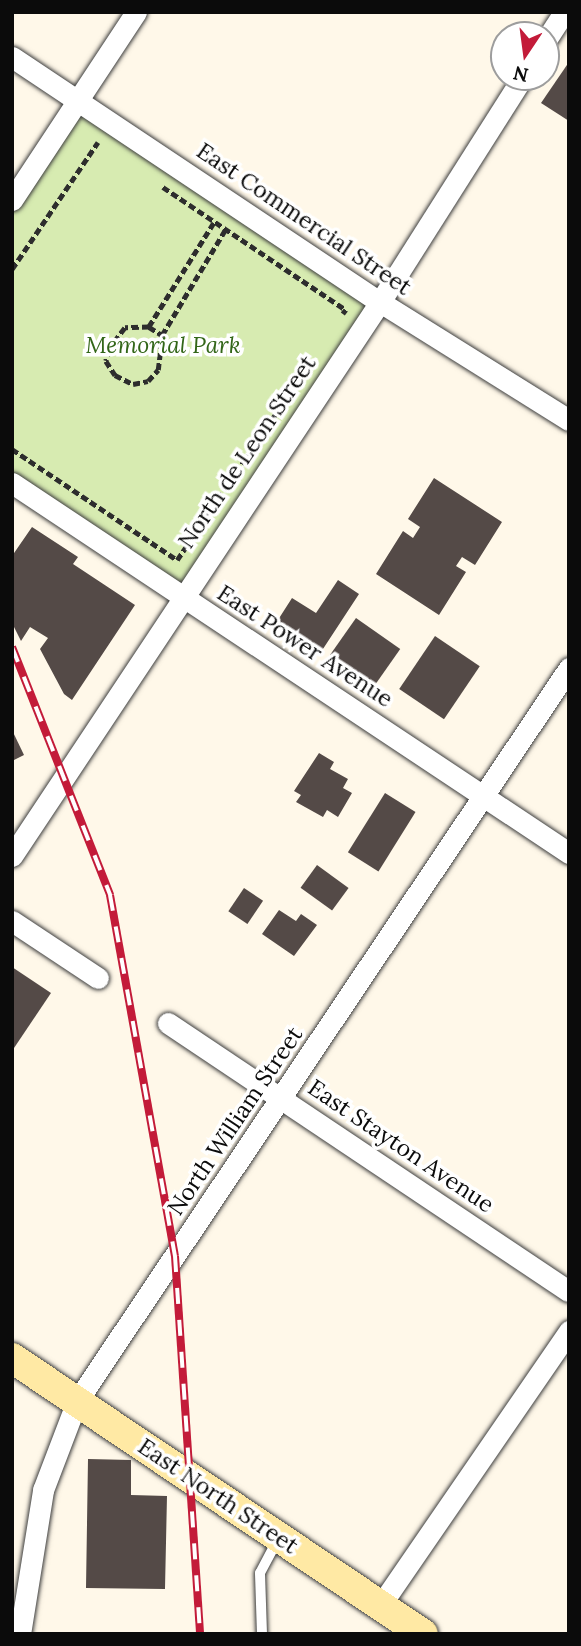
<!DOCTYPE html>
<style>
body{margin:0}
#map{position:relative;width:581px;height:1646px;overflow:hidden;background:#fff8e9;font-family:Lora,serif}
div>[style]{position:absolute}
[style*='--x']{left:calc(var(--x)*1px);top:calc(var(--y)*1px);width:calc(var(--w)*1px);rotate:calc(var(--a)*1deg)}
.green>*{inset:0;background:#d7ebb1}
.building>*{inset:0;background:#544a47;transform-origin:0 0}
.path>*{height:4.5px;margin-top:-2.25px;transform-origin:0;background:repeating-linear-gradient(90deg,#2d2d2d 0 7px,transparent 0 10.5px)}
.roads{filter:drop-shadow(0 0 2px #3e3e3e) drop-shadow(0 0 2px #3e3e3e)}
.lane>*{height:10px;margin:-5px;padding:0 5px;transform-origin:5px;border-radius:5px;background:#fff}
.street>*{height:21px;margin:-10.5px;padding:0 10.5px;transform-origin:10.5px;border-radius:10.5px;background:#fff}
.secondary>*{height:30px;margin:-15px;padding:0 15px;transform-origin:15px;border-radius:15px;background:#ffe9a4}
.rail>*{height:8px;margin-top:-4px;transform-origin:0;background:repeating-linear-gradient(90deg,#fff 0 16px,#c31b39 0 32px);box-sizing:border-box;border-block:2px solid #c31b39}
span{translate:-50% -50%;white-space:nowrap;text-align:center;line-height:1.15;-webkit-text-stroke:7px #fff;paint-order:stroke}
.street-label{font-size:23px;color:#0b0b0b}
.park-label{font-size:23px;color:#326618;font-style:italic}
.frame{position:absolute;inset:0;border:14px solid #0b0b0b;pointer-events:none}
.north{position:absolute;left:490px;top:21px;width:70px;height:70px;box-sizing:border-box;background:#fff;border:2px solid #9d9d9d;border-radius:50%;rotate:193deg;font-size:19px;font-weight:700;line-height:28px;text-align:center;color:#0b0b0b}
.north::after{content:'';display:block;margin:auto;width:24px;height:32px;background:#c31b39;clip-path:polygon(50% 0,100% 100%,50% 72%,0 100%)}
</style>
<div id="map">
<div class="green">
<i style="clip-path:polygon(79px 109px,373px 303px,179px 591px,12px 478px,12px 211px)"></i>
</div>
<div class="building">
<i style="clip-path:polygon(569px 62px,569px 121px,541px 103px)"></i>
<i style="clip-path:polygon(434px 478px,502px 522px,475px 565px,462px 557px,456px 566px,466px 572px,439px 615px,376px 574px,403px 531px,413px 538px,420px 527px,408px 519px)"></i>
<i style="clip-path:polygon(32px 527px,78px 557px,73px 564px,135px 605px,72px 700px,64px 694px,40px 649px,48px 638px,30px 627px,21px 641px,12px 623px,12px 556px)"></i>
<i style="clip-path:polygon(338px 580px,359px 594px,321px 652px,276px 623px,292px 598px,316px 613px)"></i>
<i style="left:356px;top:618px;width:54px;height:45px;rotate:35deg"></i>
<i style="left:435px;top:636px;width:54px;height:64px;rotate:34deg"></i>
<i style="clip-path:polygon(12px 730px,24px 755px,12px 761px)"></i>
<i style="clip-path:polygon(319px 753px,334px 762px,330px 769px,348px 779px,343px 788px,352px 793px,338px 817px,327px 810px,323px 817px,296px 802px,301px 795px,294px 791px)"></i>
<i style="left:385px;top:793px;width:36px;height:70px;rotate:32deg"></i>
<i style="left:317px;top:865px;width:39px;height:28px;rotate:36deg"></i>
<i style="left:244px;top:888px;width:23px;height:28px;rotate:34deg"></i>
<i style="clip-path:polygon(279px 910px,296px 921px,301px 914px,317px 925px,294px 956px,262px 934px)"></i>
<i style="clip-path:polygon(12px 967px,51px 993px,12px 1051px)"></i>
<i style="clip-path:polygon(88px 1459px,131px 1460px,131px 1495px,167px 1496px,165px 1589px,86px 1588px)"></i>
</div>
<div class="path">
<i style="--x:163;--y:187;--w:220;--a:33.9"></i>
<i style="--x:346;--y:310;--w:5;--a:127"></i>
<i style="--x:214;--y:223;--w:123;--a:122"></i>
<i style="--x:149;--y:327;--w:24;--a:178"></i>
<i style="--x:125;--y:328;--w:26;--a:127"></i>
<i style="--x:109;--y:349;--w:12;--a:104"></i>
<i style="--x:106;--y:361;--w:17;--a:57"></i>
<i style="--x:115;--y:375;--w:20;--a:27"></i>
<i style="--x:133;--y:384;--w:15;--a:-11"></i>
<i style="--x:148;--y:381;--w:15;--a:-48"></i>
<i style="--x:158;--y:370;--w:35;--a:-83"></i>
<i style="--x:162;--y:335;--w:122;--a:-59"></i>
<i style="--x:12;--y:269;--w:153;--a:-55.9"></i>
<i style="--x:149;--y:327;--w:15;--a:32"></i>
<i style="--x:12;--y:449;--w:199;--a:33.9"></i>
<i style="--x:177;--y:560;--w:197;--a:-56"></i>
</div>
<div class="roads">
<div class="lane">
<i style="--x:262;--y:1634;--w:61;--a:-91.9"></i>
<i style="--x:260;--y:1573;--w:38;--a:-62"></i>
</div>
<div class="street">
<i style="--x:546;--y:40;--w:33;--a:-57"></i>
<i style="--x:12;--y:57;--w:442;--a:33.7"></i>
<i style="--x:380;--y:302;--w:223;--a:32"></i>
<i style="--x:12;--y:200;--w:225;--a:-56.6"></i>
<i style="--x:12;--y:483;--w:669;--a:33.6"></i>
<i style="--x:12;--y:856;--w:665;--a:-56.41"></i>
<i style="--x:380;--y:302;--w:267;--a:-57.6"></i>
<i style="--x:12;--y:921;--w:103;--a:33.5"></i>
<i style="--x:168;--y:1023;--w:482;--a:33.8"></i>
<i style="--x:380;--y:1606;--w:334;--a:-55.5"></i>
<i style="--x:20;--y:1634;--w:146;--a:-80.9"></i>
<i style="--x:43;--y:1490;--w:95;--a:-69.1"></i>
<i style="--x:77;--y:1401;--w:883;--a:-56.13"></i>
</div>
<div class="secondary">
<i style="--x:12;--y:1358;--w:495;--a:33.9"></i>
</div>
</div>
<div class="rail">
<i style="--x:12;--y:647;--w:267;--a:68.4"></i>
<i style="--x:110;--y:895;--w:367;--a:79.8"></i>
<i style="--x:175;--y:1256;--w:379;--a:86.2"></i>
</div>
<div class="street-label">
<span style="left:304px;top:219px;rotate:34deg">East Commercial Street</span>
<span style="left:247px;top:452px;rotate:-56deg">North de Leon Street</span>
<span style="left:305px;top:646px;rotate:33deg">East Power Avenue</span>
<span style="left:235px;top:1121px;rotate:-56deg">North William Street</span>
<span style="left:401px;top:1146px;rotate:34deg">East Stayton Avenue</span>
<span style="left:218px;top:1496px;rotate:34deg">East North Street</span>
</div>
<div class="park-label">
<span style="left:163px;top:345px">Memorial Park</span>
</div>
<div class="frame"></div>
<div class="north">N</div>
</div>
